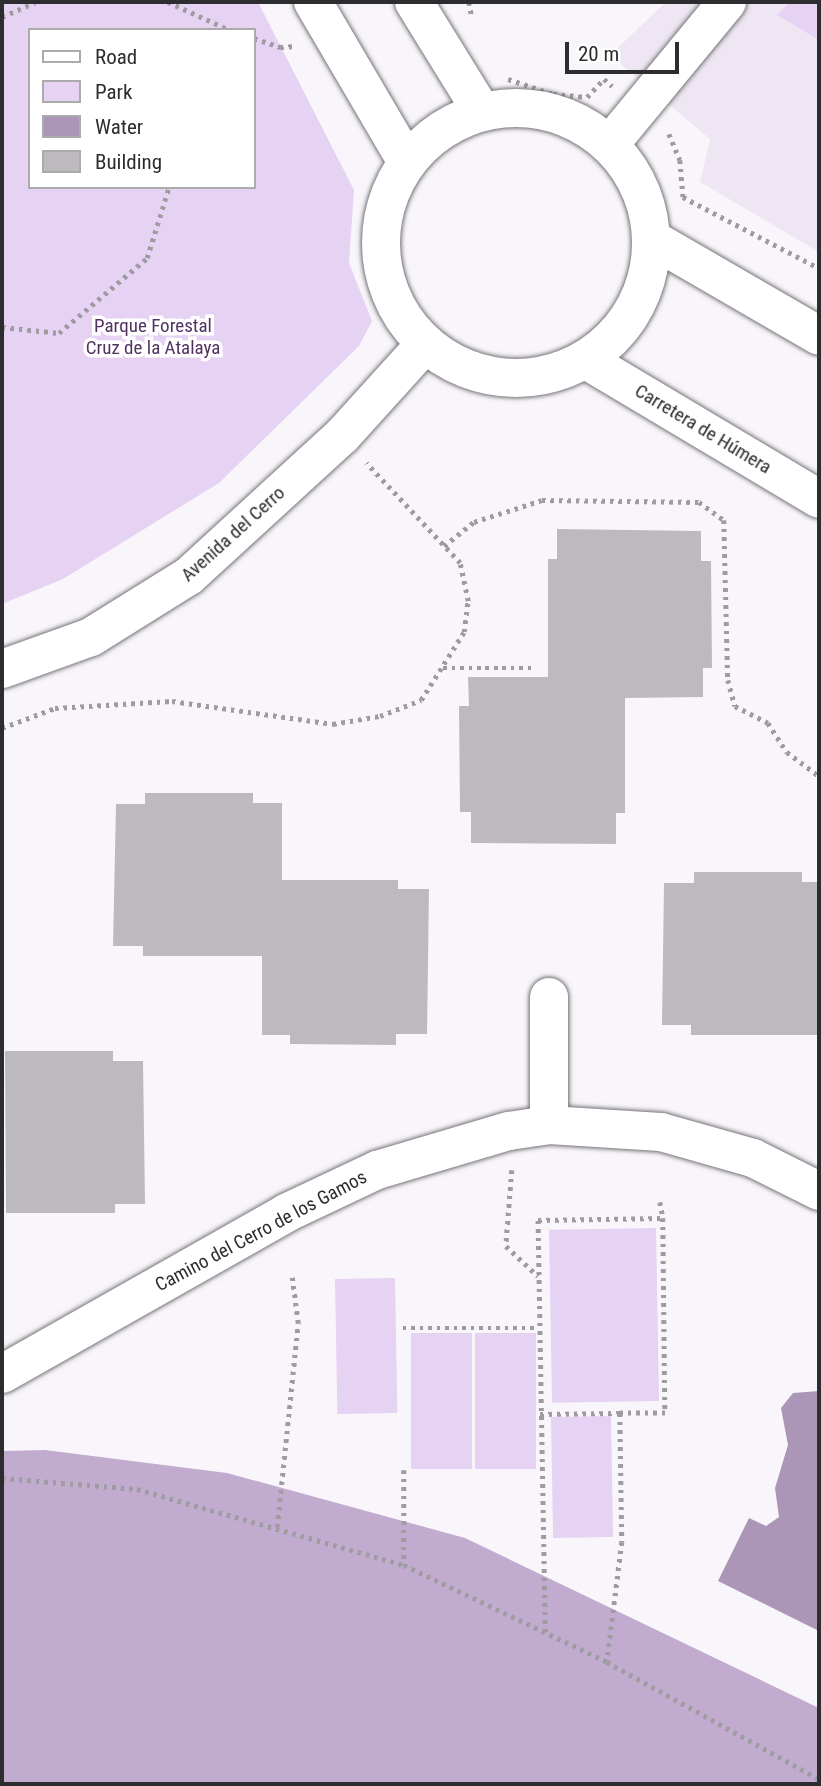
<!DOCTYPE html>
<meta charset="utf-8">
<style>
body{margin:0}
#map{position:relative;width:821px;height:1786px;overflow:hidden;background:#f9f6fb;font-family:"Roboto Condensed",sans-serif}
div>[style]{position:absolute}
[style*='--x']{left:calc(var(--x)*1px);top:calc(var(--y)*1px);width:calc(var(--w)*1px);rotate:calc(var(--a)*1deg)}
.built>*{inset:0;background:#eee7f3}
.green>*{inset:0;background:#e6d2f3;transform-origin:0 0}
.forest>*{inset:0;background:#c1accf}
.water>*{inset:0;background:#ab96b8}
.building>*{inset:0;background:#bdbabf}
.path>*{height:4.5px;margin-top:-2.25px;transform-origin:0;background:repeating-linear-gradient(90deg,#9e9ca0 0 3.5px,transparent 0 8.5px)}
.roads{filter:drop-shadow(0 0 2px #78757a) drop-shadow(0 0 2px #78757a)}
.minor>*{height:38px;margin:-19px;padding:0 19px;transform-origin:19px;border-radius:19px;background:#fff}
.minor>.ring{margin:-19px;padding:0;box-sizing:content-box;background:none;border:38px solid #fff;border-radius:50%}
span{translate:-50% -50%;white-space:nowrap;text-align:center;line-height:1.15;-webkit-text-stroke:7px #fff;paint-order:stroke}
.park-label{font-size:19px;color:#513362}
.street-label{font-size:19px;color:#2d2c2e}
.frame{position:absolute;inset:0;border:4px solid #2d2c2e;pointer-events:none}
.legend{position:absolute;left:28px;top:28px;width:228px;height:161px;box-sizing:border-box;background:#fff;border:2px solid #ababab;margin:0;padding:9px 12px;list-style:none;font-size:21px;color:#2d2c2e}
.legend li{display:flex;align-items:center;gap:14px;height:35px}
.legend b{width:35px;border:2px solid #ababab}
.scale{position:absolute;left:565px;top:42px;width:114px;height:32px;box-sizing:border-box;border:4px solid #2d2c2e;border-top:0;padding-left:9px;font-size:21px;line-height:24px;white-space:nowrap;color:#2d2c2e;-webkit-text-stroke:5px #fff;paint-order:stroke}
</style>
<div id="map">
<div class="built">
<i style="clip-path:polygon(666px 2px,819px 2px,819px 252px,700px 182px,710px 139px,610px 55px)"></i>
</div>
<div class="green">
<i style="clip-path:polygon(evenodd,2px 2px,258px 2px,354px 190px,349px 263px,372px 321px,359px 346px,219px 483px,63px 579px,2px 604px,2px 2px,30px 30px,254px 30px,254px 187px,30px 187px,30px 30px)"></i>
<i style="clip-path:polygon(790px 2px,819px 2px,819px 40px,777px 15px)"></i>
<i style="left:656px;top:1228px;width:173px;height:107px;rotate:89deg"></i>
<i style="left:395px;top:1278px;width:135px;height:60px;rotate:89deg"></i>
<i style="left:472px;top:1333px;width:136px;height:61px;rotate:90deg"></i>
<i style="left:536px;top:1333px;width:136px;height:61px;rotate:90deg"></i>
<i style="left:611px;top:1416px;width:121px;height:60px;rotate:89deg"></i>
</div>
<div class="forest">
<i style="clip-path:polygon(45px 1450px,227px 1473px,465px 1538px,819px 1708px,819px 1784px,2px 1784px,2px 1451px)"></i>
</div>
<div class="water">
<i style="clip-path:polygon(819px 1391px,819px 1631px,718px 1581px,749px 1518px,766px 1526px,779px 1517px,775px 1488px,788px 1445px,781px 1408px,793px 1393px)"></i>
</div>
<div class="building">
<i style="clip-path:polygon(557px 529px,701px 531px,701px 561px,711px 561px,712px 668px,703px 668px,703px 697px,625px 698px,625px 813px,616px 813px,616px 844px,471px 843px,471px 812px,460px 812px,459px 706px,469px 706px,468px 677px,548px 677px,548px 559px,557px 559px)"></i>
<i style="clip-path:polygon(145px 793px,253px 793px,253px 803px,282px 803px,282px 880px,398px 880px,398px 889px,429px 889px,427px 1034px,396px 1034px,396px 1045px,290px 1044px,290px 1035px,262px 1035px,262px 956px,143px 956px,143px 946px,113px 946px,116px 804px,145px 804px)"></i>
<i style="clip-path:polygon(694px 872px,802px 872px,802px 882px,819px 882px,819px 1035px,691px 1035px,691px 1025px,662px 1025px,664px 883px,694px 883px)"></i>
<i style="clip-path:polygon(5px 1051px,113px 1051px,113px 1061px,143px 1061px,145px 1204px,115px 1204px,115px 1213px,6px 1213px)"></i>
</div>
<div class="path">
<i style="--x:168;--y:2;--w:68;--a:24.3"></i>
<i style="--x:469;--y:2;--w:15;--a:79"></i>
<i style="--x:2;--y:17;--w:36;--a:-24"></i>
<i style="--x:254;--y:38;--w:28;--a:19"></i>
<i style="--x:280;--y:47;--w:16;--a:-4"></i>
<i style="--x:508;--y:79;--w:47;--a:18.4"></i>
<i style="--x:553;--y:94;--w:34;--a:5"></i>
<i style="--x:587;--y:97;--w:25;--a:-47"></i>
<i style="--x:604;--y:79;--w:11;--a:41"></i>
<i style="--x:669;--y:134;--w:28;--a:67"></i>
<i style="--x:680;--y:160;--w:37;--a:85"></i>
<i style="--x:683;--y:197;--w:153;--a:27.6"></i>
<i style="--x:2;--y:327;--w:57;--a:6"></i>
<i style="--x:59;--y:333;--w:116;--a:-40.4"></i>
<i style="--x:147;--y:258;--w:74;--a:-72.8"></i>
<i style="--x:444;--y:546;--w:38;--a:-39"></i>
<i style="--x:474;--y:522;--w:71;--a:-17.9"></i>
<i style="--x:542;--y:500;--w:157;--a:0.7"></i>
<i style="--x:699;--y:502;--w:31;--a:36"></i>
<i style="--x:724;--y:520;--w:160;--a:88.6"></i>
<i style="--x:728;--y:680;--w:27;--a:75"></i>
<i style="--x:735;--y:706;--w:37;--a:27"></i>
<i style="--x:768;--y:723;--w:35;--a:57"></i>
<i style="--x:787;--y:752;--w:40;--a:37"></i>
<i style="--x:443;--y:668;--w:88;--a:0"></i>
<i style="--x:2;--y:728;--w:57;--a:-20.7"></i>
<i style="--x:55;--y:708;--w:117;--a:-3.4"></i>
<i style="--x:172;--y:701;--w:163;--a:8.1"></i>
<i style="--x:333;--y:724;--w:48;--a:-9.7"></i>
<i style="--x:380;--y:716;--w:44;--a:-21.3"></i>
<i style="--x:421;--y:700;--w:80;--a:-57.7"></i>
<i style="--x:464;--y:632;--w:31;--a:-83"></i>
<i style="--x:468;--y:601;--w:39;--a:-102"></i>
<i style="--x:460;--y:563;--w:137;--a:-133.2"></i>
<i style="--x:512;--y:1170;--w:76;--a:94.5"></i>
<i style="--x:506;--y:1246;--w:44;--a:43.2"></i>
<i style="--x:660;--y:1202;--w:16;--a:79"></i>
<i style="--x:403;--y:1328;--w:136;--a:0"></i>
<i style="--x:540;--y:1414;--w:80;--a:-0.7"></i>
<i style="--x:404;--y:1470;--w:95;--a:90"></i>
<i style="--x:2;--y:1478;--w:135;--a:4.7"></i>
<i style="--x:137;--y:1489;--w:278;--a:15.9"></i>
<i style="--x:404;--y:1565;--w:225;--a:25.5"></i>
<i style="--x:607;--y:1662;--w:242;--a:28.9"></i>
<i style="--x:277;--y:1527;--w:205;--a:-84.1"></i>
<i style="--x:298;--y:1323;--w:46;--a:-97.4"></i>
<i style="--x:545;--y:1632;--w:412;--a:-91"></i>
<i style="--x:538;--y:1220;--w:125;--a:-0.9"></i>
<i style="--x:663;--y:1218;--w:195;--a:89.4"></i>
<i style="--x:665;--y:1413;--w:45;--a:180"></i>
<i style="--x:620;--y:1413;--w:129;--a:89.1"></i>
<i style="--x:622;--y:1542;--w:121;--a:97.1"></i>
</div>
<div class="roads">
<div class="minor">
<i style="--x:313;--y:2;--w:186;--a:59.6"></i>
<i style="--x:414;--y:2;--w:129;--a:58.3"></i>
<i class="ring" style="left:381px;top:108px;width:232px;height:232px"></i>
<i style="--x:610;--y:144;--w:184;--a:-50.5"></i>
<i style="--x:652;--y:239;--w:193;--a:30.1"></i>
<i style="--x:586;--y:360;--w:271;--a:30.8"></i>
<i style="--x:2;--y:669;--w:95;--a:-19.8"></i>
<i style="--x:91;--y:637;--w:115;--a:-31.9"></i>
<i style="--x:189;--y:576;--w:207;--a:-42.5"></i>
<i style="--x:342;--y:436;--w:124;--a:-47.9"></i>
<i style="--x:549;--y:997;--w:128;--a:90"></i>
<i style="--x:2;--y:1374;--w:326;--a:-29.5"></i>
<i style="--x:286;--y:1213;--w:101;--a:-25.3"></i>
<i style="--x:377;--y:1170;--w:138;--a:-16.5"></i>
<i style="--x:509;--y:1131;--w:40;--a:-8.5"></i>
<i style="--x:549;--y:1125;--w:112;--a:3.6"></i>
<i style="--x:661;--y:1132;--w:96;--a:15.8"></i>
<i style="--x:753;--y:1158;--w:74;--a:26.6"></i>
</div>
</div>
<div class="park-label">
<span style="left:153px;top:337px">Parque Forestal<br>Cruz de la Atalaya</span>
</div>
<div class="street-label">
<span style="left:703px;top:429px;rotate:31deg">Carretera de Húmera</span>
<span style="left:233px;top:534px;rotate:-42deg">Avenida del Cerro</span>
<span style="left:261px;top:1231px;rotate:-28deg">Camino del Cerro de los Gamos</span>
</div>
<div class="frame"></div>
<ul class="legend">
<li><b style="height:9px;background:#fff"></b>Road</li>
<li><b style="height:19px;background:#e6d2f3"></b>Park</li>
<li><b style="height:19px;background:#ab96b8"></b>Water</li>
<li><b style="height:19px;background:#bdbabf"></b>Building</li>
</ul>
<div class="scale">20 m</div>
</div>
